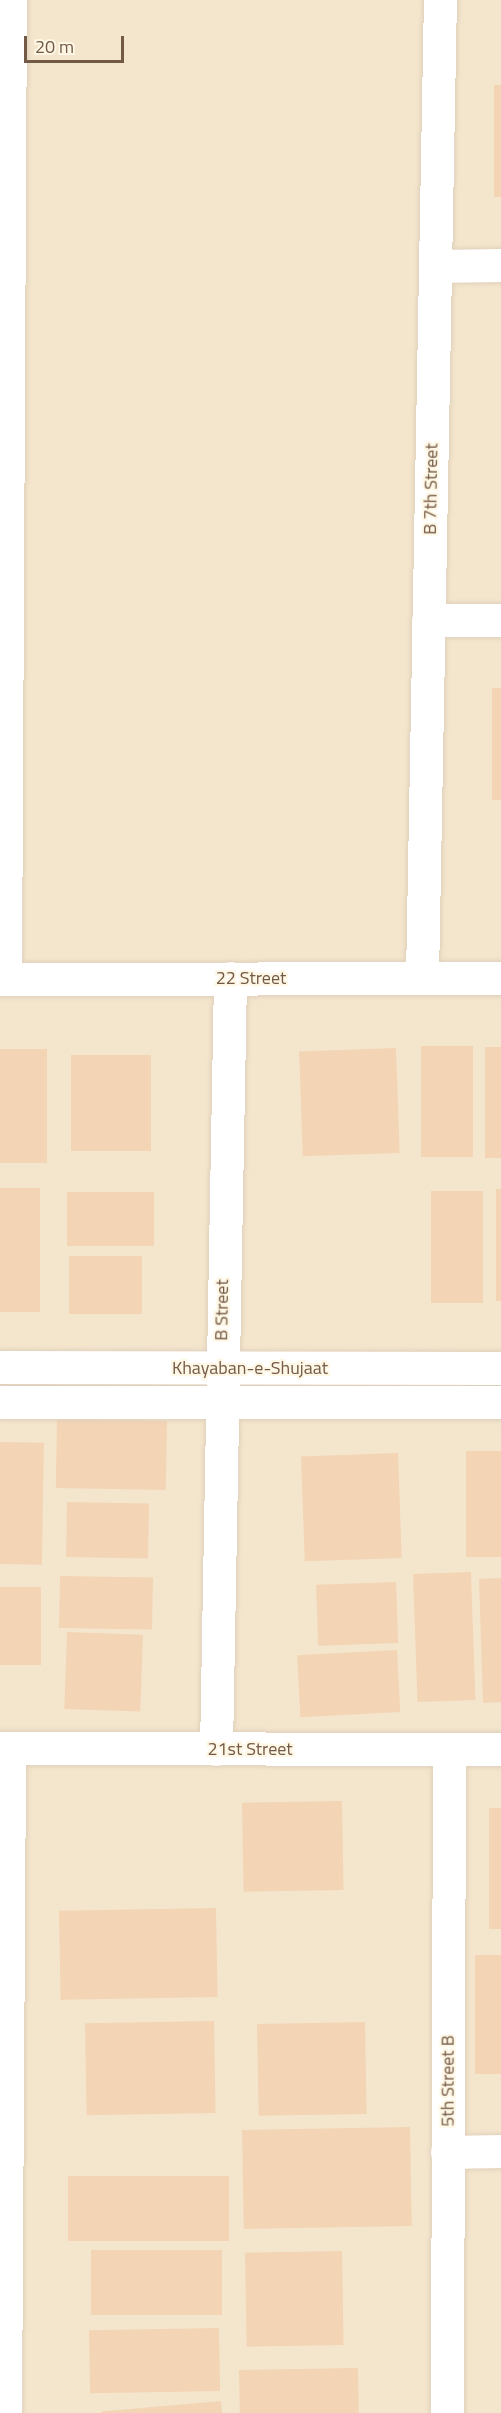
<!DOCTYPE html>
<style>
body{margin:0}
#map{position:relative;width:501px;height:2413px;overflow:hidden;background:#fdf4de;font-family:"Titillium Web",sans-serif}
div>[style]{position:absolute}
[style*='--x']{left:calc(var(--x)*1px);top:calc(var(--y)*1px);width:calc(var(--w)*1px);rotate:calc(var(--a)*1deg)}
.residential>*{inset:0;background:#f4e6cd;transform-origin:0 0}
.building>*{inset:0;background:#f3d4b5;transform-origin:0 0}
.roads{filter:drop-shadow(0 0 2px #e0d0bb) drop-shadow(0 0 2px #e0d0bb)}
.minor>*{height:33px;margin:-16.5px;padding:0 16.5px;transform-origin:16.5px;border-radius:16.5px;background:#fff}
.secondary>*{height:33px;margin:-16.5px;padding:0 16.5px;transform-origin:16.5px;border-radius:16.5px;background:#fff}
span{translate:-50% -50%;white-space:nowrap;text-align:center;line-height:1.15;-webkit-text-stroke:4.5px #fff7e5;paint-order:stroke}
.street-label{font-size:18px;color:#735a46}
.scale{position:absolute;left:24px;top:36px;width:100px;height:27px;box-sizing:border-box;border:3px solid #735a46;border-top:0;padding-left:8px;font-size:18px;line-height:21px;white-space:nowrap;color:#735a46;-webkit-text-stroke:4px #fff7e5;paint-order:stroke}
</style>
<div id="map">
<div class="residential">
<i style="left:0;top:0;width:501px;height:2413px"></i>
</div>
<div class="building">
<i style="left:494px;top:85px;width:7px;height:112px"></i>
<i style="left:492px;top:688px;width:9px;height:112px"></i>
<i style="left:421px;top:1046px;width:52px;height:111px"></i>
<i style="left:485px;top:1047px;width:16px;height:111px"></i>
<i style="left:396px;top:1048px;width:105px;height:97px;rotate:88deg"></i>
<i style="left:0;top:1049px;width:47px;height:114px"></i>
<i style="left:71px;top:1055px;width:80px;height:96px"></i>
<i style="left:0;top:1188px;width:40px;height:124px"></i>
<i style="left:496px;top:1189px;width:5px;height:112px"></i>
<i style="left:431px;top:1191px;width:52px;height:112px"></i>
<i style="left:67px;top:1192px;width:87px;height:54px"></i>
<i style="left:69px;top:1256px;width:73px;height:58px"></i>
<i style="left:57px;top:1419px;width:110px;height:69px;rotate:1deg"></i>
<i style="left:0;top:1442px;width:44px;height:122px;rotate:1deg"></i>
<i style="left:501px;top:1451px;width:106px;height:35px;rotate:90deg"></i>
<i style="left:398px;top:1453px;width:105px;height:97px;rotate:88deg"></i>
<i style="left:67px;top:1502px;width:82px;height:55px;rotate:1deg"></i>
<i style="left:471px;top:1572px;width:128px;height:58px;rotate:88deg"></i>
<i style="left:60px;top:1576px;width:93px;height:52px;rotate:1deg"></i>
<i style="clip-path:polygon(501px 1578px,501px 1702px,483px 1703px,479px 1579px)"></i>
<i style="left:396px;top:1582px;width:61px;height:80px;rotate:88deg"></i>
<i style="left:0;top:1587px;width:41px;height:78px"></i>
<i style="left:67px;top:1632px;width:76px;height:77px;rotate:2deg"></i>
<i style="left:397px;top:1650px;width:62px;height:100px;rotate:87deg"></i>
<i style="left:342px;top:1801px;width:89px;height:100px;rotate:89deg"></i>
<i style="left:489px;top:1808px;width:12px;height:121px"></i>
<i style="left:216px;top:1908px;width:89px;height:157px;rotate:89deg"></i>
<i style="left:501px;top:1955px;width:119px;height:26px;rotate:90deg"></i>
<i style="left:214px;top:2021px;width:92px;height:129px;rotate:89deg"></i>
<i style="left:365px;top:2022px;width:92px;height:108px;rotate:89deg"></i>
<i style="left:410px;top:2127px;width:99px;height:168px;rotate:89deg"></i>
<i style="left:229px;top:2176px;width:65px;height:161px;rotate:90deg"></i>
<i style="left:222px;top:2250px;width:65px;height:131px;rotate:90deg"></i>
<i style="left:342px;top:2251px;width:94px;height:97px;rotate:89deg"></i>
<i style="left:219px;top:2328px;width:63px;height:130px;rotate:89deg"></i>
<i style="left:358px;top:2368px;width:45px;height:119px;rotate:89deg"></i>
<i style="left:221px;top:2401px;width:12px;height:120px;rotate:85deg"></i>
</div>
<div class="roads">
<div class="minor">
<i style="--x:435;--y:266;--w:66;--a:-0.9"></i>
<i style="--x:428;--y:620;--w:73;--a:0"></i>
<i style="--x:422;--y:978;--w:978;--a:-88.95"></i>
<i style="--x:0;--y:979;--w:501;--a:-0.11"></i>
<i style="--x:5;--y:979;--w:979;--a:-89.71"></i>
<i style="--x:0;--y:1748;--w:501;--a:0.11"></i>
<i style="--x:216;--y:1749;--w:771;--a:-88.96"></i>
<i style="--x:447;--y:2152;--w:54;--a:-1.1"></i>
<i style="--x:5;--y:2413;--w:664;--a:-89.65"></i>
<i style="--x:447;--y:2413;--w:664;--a:-89.83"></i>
</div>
<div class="secondary">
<i style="--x:0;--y:1367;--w:501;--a:0.11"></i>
<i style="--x:0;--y:1402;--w:501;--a:0"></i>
</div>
</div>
<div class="street-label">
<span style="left:431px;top:489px;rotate:-89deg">B 7th Street</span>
<span style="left:251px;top:978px">22 Street</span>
<span style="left:222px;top:1310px;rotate:-89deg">B Street</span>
<span style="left:250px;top:1368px">Khayaban-e-Shujaat</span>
<span style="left:250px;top:1749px">21st Street</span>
<span style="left:448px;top:2081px;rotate:-90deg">5th Street B</span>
</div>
<div class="scale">20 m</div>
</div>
